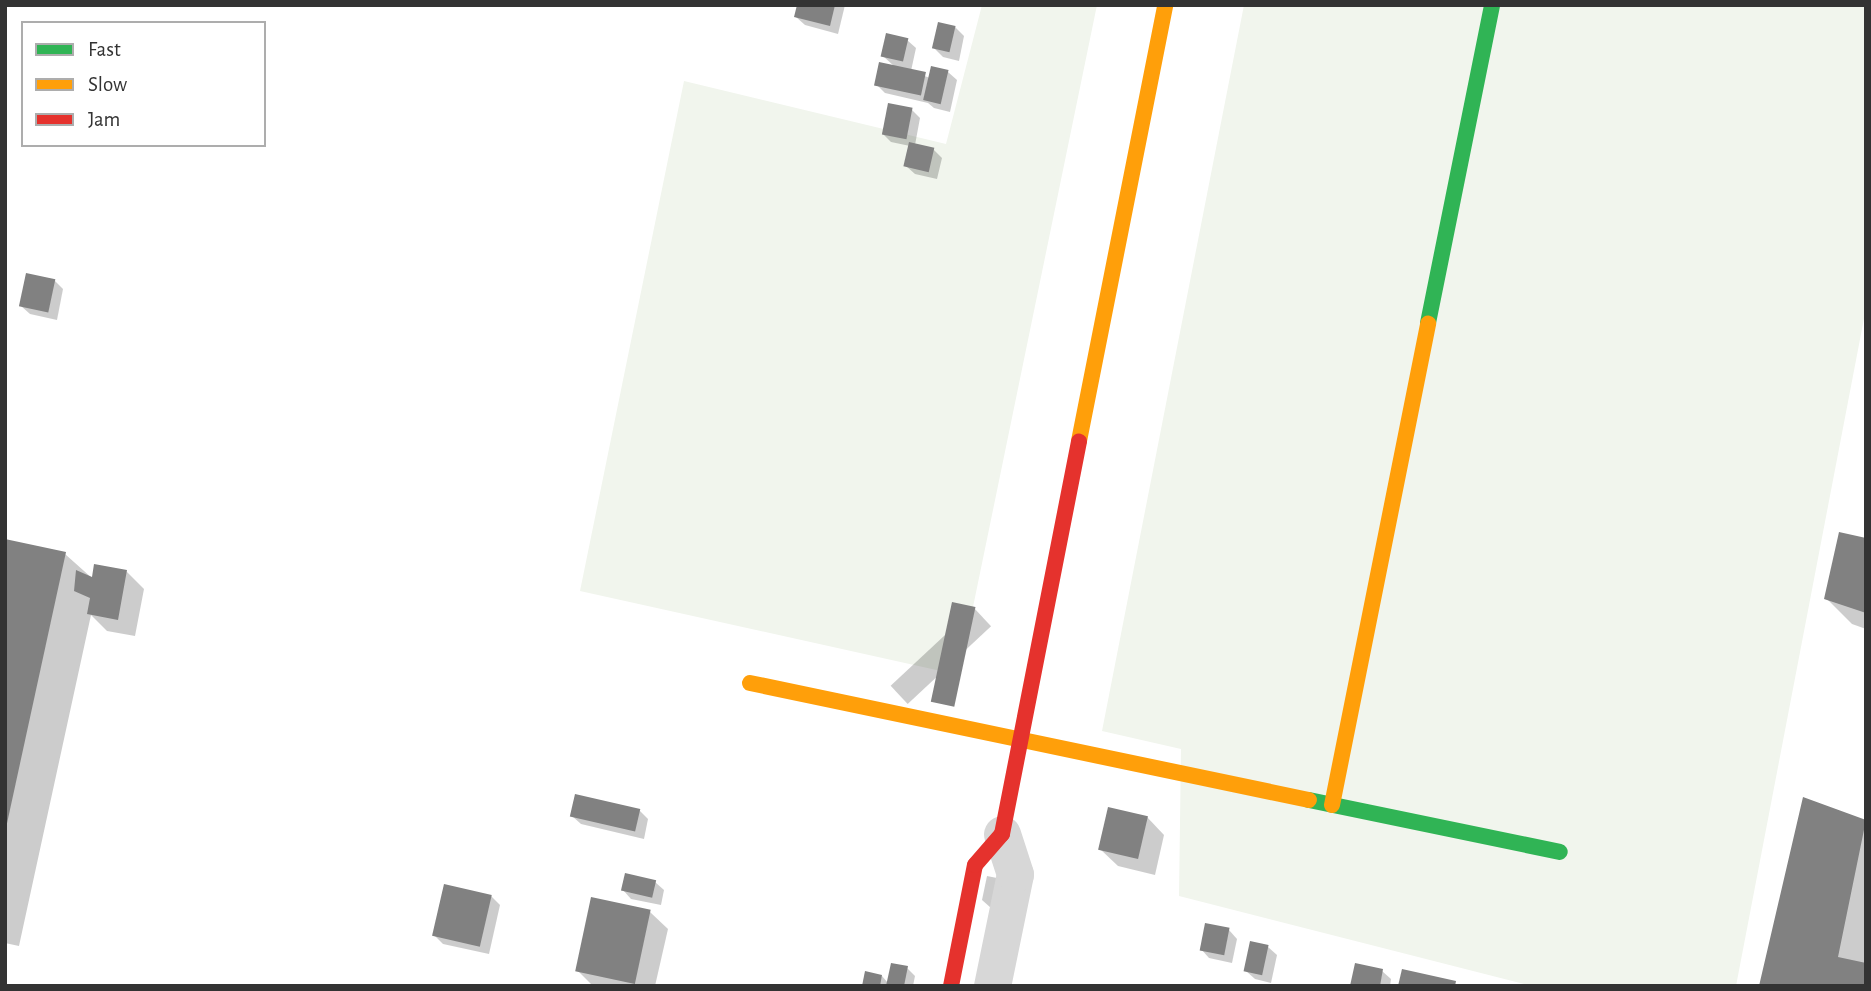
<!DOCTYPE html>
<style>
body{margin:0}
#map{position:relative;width:1871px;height:991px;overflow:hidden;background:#fff;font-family:"Alegreya Sans",sans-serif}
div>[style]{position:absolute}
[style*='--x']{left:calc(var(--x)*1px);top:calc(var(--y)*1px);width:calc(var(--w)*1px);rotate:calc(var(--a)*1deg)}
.green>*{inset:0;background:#f1f5ed}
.shadow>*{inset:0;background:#0003;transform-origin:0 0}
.building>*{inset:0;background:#818181;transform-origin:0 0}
.street>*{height:37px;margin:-18.5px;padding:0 18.5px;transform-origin:18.5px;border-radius:18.5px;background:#d7d7d7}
.fast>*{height:16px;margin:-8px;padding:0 8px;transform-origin:8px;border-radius:8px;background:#30b455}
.slow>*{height:16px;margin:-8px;padding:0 8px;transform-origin:8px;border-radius:8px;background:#ff9f0a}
.jam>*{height:16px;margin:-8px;padding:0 8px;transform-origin:8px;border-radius:8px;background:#e5322d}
span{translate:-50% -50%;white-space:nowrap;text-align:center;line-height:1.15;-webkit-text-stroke:7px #fff;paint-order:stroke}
.frame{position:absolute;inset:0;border:7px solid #333;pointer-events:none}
.legend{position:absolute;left:21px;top:21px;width:245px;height:126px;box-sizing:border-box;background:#fff;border:2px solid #adadad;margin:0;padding:9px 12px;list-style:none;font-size:21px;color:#333}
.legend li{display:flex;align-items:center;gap:14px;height:35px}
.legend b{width:35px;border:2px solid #adadad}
</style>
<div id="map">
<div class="green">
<i style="clip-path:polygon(982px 5px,1097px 5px,959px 675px,580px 591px,684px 81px,946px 144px)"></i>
<i style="clip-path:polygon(1244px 5px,1866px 5px,1866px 308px,1736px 986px,1532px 986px,1179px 896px,1181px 749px,1102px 731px)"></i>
</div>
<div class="shadow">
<i style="clip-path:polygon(799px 5px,845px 5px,838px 34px,805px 25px,796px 17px)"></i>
<i style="clip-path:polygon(955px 27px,964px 36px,959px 61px,943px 57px,934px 48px)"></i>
<i style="clip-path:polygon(907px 40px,916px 48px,911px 71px,930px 78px,948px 72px,957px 80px,950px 112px,934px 108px,928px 103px,885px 93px,876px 84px,895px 67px,883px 56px)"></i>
<i style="clip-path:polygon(912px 110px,920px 118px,915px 145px,933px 149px,942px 158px,937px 179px,915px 174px,906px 166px,910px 146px,891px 142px,882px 133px)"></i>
<i style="clip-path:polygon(55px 281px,63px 289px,57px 320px,30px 314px,21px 306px)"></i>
<i style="clip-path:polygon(1866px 540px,1866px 629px,1852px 624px,1826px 598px)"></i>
<i style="clip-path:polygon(5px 541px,65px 554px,93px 579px,126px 571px,144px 589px,135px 636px,107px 631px,91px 615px,19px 946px,5px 943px)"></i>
<i style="left:974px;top:608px;width:25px;height:114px;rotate:47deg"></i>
<i style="clip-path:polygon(1804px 800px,1866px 822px,1866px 986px,1761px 986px)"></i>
<i style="clip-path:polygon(639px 810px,648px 819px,644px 839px,581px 824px,572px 816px)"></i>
<i style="clip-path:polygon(1147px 817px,1164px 835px,1155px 875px,1118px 866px,1100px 849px)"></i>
<i style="clip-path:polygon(987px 876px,1002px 879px,991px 908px,982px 900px)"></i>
<i style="clip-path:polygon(655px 882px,664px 890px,661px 905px,631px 899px,623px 890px)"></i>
<i style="clip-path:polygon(491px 896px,500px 905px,489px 954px,443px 944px,434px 935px)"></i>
<i style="clip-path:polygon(650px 912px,668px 929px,655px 986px,593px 986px,577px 970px)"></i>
<i style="clip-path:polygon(1229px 930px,1237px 939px,1232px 963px,1209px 958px,1201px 949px)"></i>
<i style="clip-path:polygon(1268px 947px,1277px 955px,1271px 983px,1255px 979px,1246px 971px)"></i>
<i style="clip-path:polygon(907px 968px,915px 976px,913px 986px,864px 986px,882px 976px,888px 983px)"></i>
<i style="clip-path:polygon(1382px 971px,1391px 979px,1390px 986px,1352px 986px)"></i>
</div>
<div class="building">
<i style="clip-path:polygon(797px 5px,835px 5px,830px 26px,794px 17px)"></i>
<i style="left:938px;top:22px;width:18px;height:27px;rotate:13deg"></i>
<i style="left:886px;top:33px;width:23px;height:24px;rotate:13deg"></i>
<i style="left:879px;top:62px;width:48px;height:24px;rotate:12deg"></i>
<i style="left:931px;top:66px;width:18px;height:35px;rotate:13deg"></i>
<i style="left:888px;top:103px;width:25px;height:32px;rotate:11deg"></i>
<i style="left:909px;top:142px;width:26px;height:25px;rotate:13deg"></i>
<i style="left:26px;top:273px;width:30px;height:34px;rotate:12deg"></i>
<i style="clip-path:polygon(1839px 532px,1866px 538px,1866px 613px,1824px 599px)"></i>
<i style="clip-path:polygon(5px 539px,66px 552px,6px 828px,5px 827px)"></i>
<i style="clip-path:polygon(94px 564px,127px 570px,118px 620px,87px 614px,90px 598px,74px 591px,76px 570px,92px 577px)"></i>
<i style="left:952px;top:602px;width:24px;height:102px;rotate:12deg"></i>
<i style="left:575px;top:794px;width:67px;height:23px;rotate:13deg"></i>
<i style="clip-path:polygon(1803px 797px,1866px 820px,1838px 957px,1866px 963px,1866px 986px,1759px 986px)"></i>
<i style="left:1108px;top:807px;width:41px;height:44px;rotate:13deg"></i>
<i style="left:625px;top:873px;width:32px;height:18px;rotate:13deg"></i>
<i style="left:444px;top:884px;width:49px;height:53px;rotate:13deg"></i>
<i style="left:591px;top:897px;width:61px;height:76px;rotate:12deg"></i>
<i style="left:1205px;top:923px;width:25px;height:28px;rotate:11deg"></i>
<i style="left:1250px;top:941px;width:19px;height:31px;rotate:12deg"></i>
<i style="clip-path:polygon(891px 963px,908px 966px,904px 986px,886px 986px)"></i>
<i style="clip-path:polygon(1355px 963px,1383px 969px,1380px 986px,1350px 986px)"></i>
<i style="clip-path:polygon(1402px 969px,1456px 981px,1455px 986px,1398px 986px)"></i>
<i style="clip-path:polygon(865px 971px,882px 975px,880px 986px,862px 986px)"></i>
</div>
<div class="street">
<i style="--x:992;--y:986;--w:114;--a:-78.4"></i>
<i style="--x:1015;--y:874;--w:42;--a:-108"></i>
</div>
<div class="fast">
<i style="--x:1428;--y:323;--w:324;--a:-78.6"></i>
<i style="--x:1309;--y:800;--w:256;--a:11.7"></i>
</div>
<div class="slow">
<i style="--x:1079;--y:441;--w:444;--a:-78.8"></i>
<i style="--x:750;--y:683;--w:571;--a:11.82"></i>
<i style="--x:1332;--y:805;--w:491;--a:-78.7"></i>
</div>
<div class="jam">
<i style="--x:951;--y:986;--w:123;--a:-78.8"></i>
<i style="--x:975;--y:865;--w:41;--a:-48.9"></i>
<i style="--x:1002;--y:834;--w:400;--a:-78.9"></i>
</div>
<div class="frame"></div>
<ul class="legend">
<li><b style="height:9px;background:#30b455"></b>Fast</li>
<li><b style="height:9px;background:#ff9f0a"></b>Slow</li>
<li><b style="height:9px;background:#e5322d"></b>Jam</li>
</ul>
</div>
